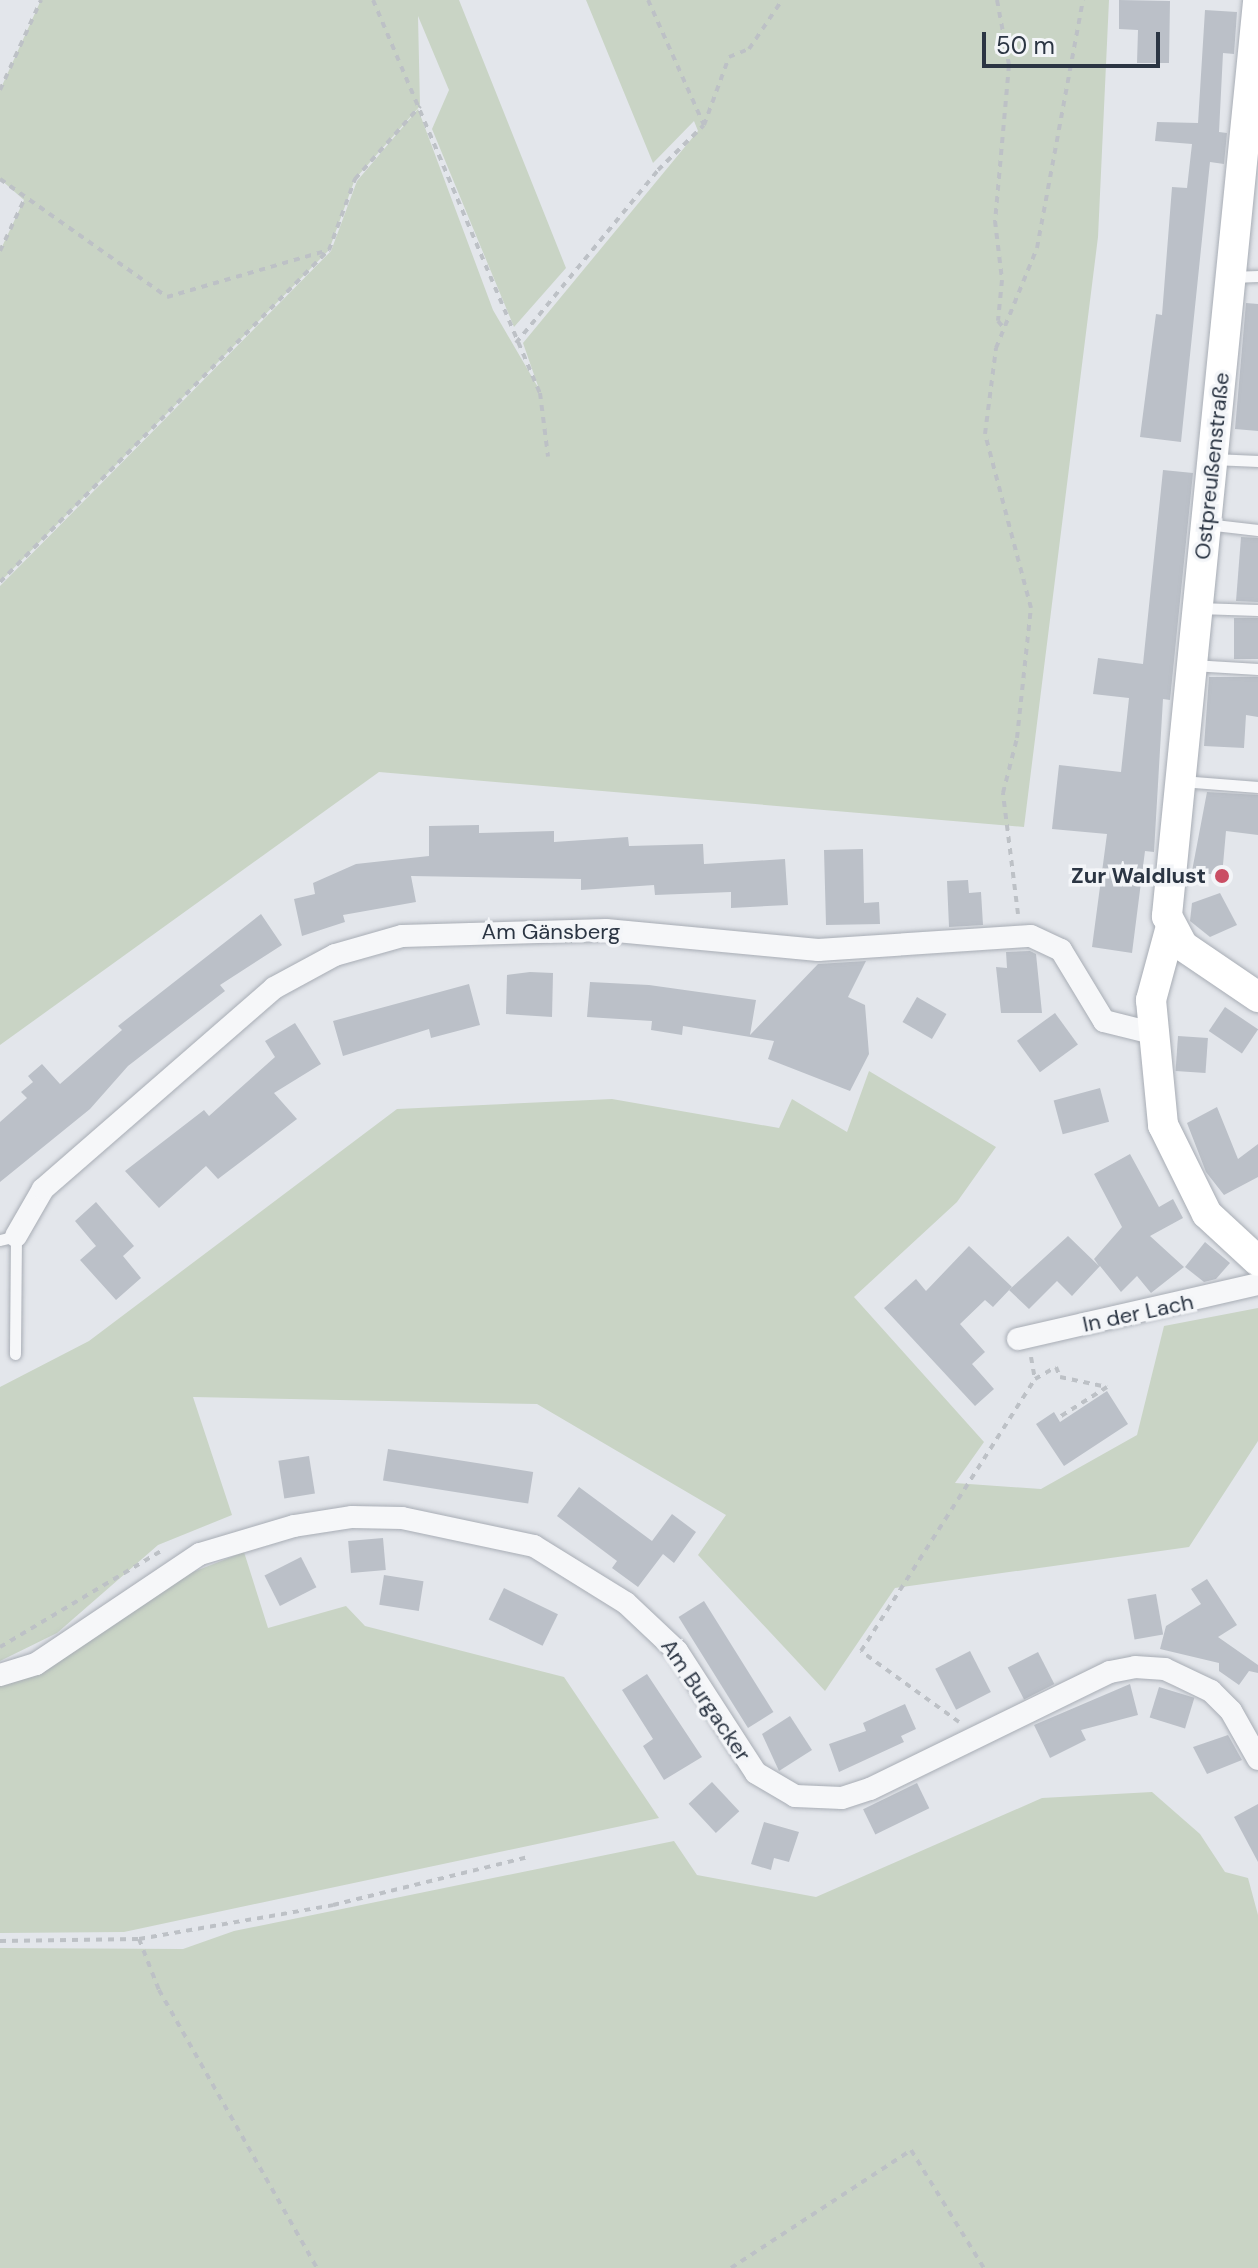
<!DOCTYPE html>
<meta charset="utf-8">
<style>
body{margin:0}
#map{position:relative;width:1258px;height:2268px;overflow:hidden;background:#e3e6eb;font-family:"DM Sans",sans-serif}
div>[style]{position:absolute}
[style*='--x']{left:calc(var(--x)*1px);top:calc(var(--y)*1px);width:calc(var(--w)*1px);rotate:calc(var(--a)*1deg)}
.green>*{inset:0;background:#c9d4c5}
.building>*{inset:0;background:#bbc0c8;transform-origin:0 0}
.path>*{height:4px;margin-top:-2px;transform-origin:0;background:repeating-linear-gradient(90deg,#bdc1c6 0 6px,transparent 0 12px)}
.roads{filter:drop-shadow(0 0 2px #a8adb5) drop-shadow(0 0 2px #a8adb5)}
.lane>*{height:11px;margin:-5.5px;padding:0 5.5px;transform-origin:5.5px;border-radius:5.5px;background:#f6f7f9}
.street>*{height:22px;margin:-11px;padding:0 11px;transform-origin:11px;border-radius:11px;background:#f6f7f9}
.secondary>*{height:30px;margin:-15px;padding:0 15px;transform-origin:15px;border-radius:15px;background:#fff}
.dots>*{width:22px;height:22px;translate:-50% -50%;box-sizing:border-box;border:4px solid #f3f5f8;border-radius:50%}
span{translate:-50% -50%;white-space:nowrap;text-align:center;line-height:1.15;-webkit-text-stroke:7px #f3f5f8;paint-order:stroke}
.street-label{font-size:22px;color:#2b3543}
.poi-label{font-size:22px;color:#2b3543;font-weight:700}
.right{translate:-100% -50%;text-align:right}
.scale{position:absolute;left:982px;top:32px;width:178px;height:36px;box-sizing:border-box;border:4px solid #2b3543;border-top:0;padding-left:10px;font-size:24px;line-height:28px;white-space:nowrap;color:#2b3543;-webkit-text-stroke:6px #f3f5f8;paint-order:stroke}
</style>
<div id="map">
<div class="green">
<i style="clip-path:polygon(41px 0,459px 0,566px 268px,514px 327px,432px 129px,449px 90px,418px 16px,420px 106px,355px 179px,329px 250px,0 582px,0 251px,24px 200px,0 179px,0 90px)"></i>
<i style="clip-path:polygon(586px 0,1109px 0,1098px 237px,1024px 827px,379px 772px,0 1045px,0 586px,331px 251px,357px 181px,418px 109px,493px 310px,539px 389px,523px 343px,698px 131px,694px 121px,653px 163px)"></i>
<i style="clip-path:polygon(869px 1071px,996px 1147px,957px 1202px,854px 1297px,984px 1442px,955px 1483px,1041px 1489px,1137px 1435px,1164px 1326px,1258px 1308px,1258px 1441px,1189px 1547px,895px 1588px,825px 1691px,698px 1555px,726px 1515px,537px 1404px,193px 1397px,232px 1515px,158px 1545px,57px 1633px,0 1661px,0 1387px,89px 1341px,397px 1109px,612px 1099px,779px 1128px,792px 1099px,847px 1132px)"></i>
<i style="clip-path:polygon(244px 1552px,268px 1628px,346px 1606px,365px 1626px,564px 1677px,659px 1818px,124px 1932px,0 1933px,0 1685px,183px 1576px)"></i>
<i style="clip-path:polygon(1152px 1792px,1200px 1834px,1225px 1872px,1248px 1878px,1258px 1915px,1258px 2268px,0 2268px,0 1948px,183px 1949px,234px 1931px,674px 1841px,697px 1875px,816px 1897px,1042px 1798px)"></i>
</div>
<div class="building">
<i style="clip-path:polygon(1119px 0,1170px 1px,1169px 63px,1137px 63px,1138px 30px,1119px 29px)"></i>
<i style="clip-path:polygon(1205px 10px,1237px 12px,1234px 54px,1223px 53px,1219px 132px,1227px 133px,1224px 164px,1210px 162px,1181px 442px,1140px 437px,1156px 314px,1162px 315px,1172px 187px,1187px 188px,1192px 144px,1155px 141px,1157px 122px,1198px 123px)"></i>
<i style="clip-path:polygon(1246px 303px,1258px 304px,1258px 431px,1235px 429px)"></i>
<i style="clip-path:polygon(1163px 470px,1193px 473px,1170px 700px,1163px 699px,1154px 852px,1145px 851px,1132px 953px,1092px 947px,1107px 834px,1052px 829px,1059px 765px,1121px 772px,1129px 698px,1093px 694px,1098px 658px,1143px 664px)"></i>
<i style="clip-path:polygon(1241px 537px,1258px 538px,1258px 602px,1236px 601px)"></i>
<i style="left:1234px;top:618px;width:24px;height:41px"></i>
<i style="clip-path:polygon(1209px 677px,1258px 677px,1258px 717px,1246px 715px,1244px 748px,1204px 746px)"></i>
<i style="clip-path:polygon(1207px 792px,1258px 795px,1258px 835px,1226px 831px,1222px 876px,1192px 871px)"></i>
<i style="clip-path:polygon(479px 825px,479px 833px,554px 831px,554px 842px,628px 837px,629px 846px,703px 844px,704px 864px,785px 859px,788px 905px,731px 908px,731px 892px,655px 895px,654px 885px,581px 890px,581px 879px,411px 876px,416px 902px,343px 915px,345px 922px,302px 936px,294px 899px,315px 894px,313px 883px,356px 864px,429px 856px,429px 826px)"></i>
<i style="clip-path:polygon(863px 849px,864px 903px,879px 902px,880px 924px,826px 925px,824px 850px)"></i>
<i style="clip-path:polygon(968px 880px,969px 893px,981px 892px,983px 925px,949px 927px,947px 881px)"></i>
<i style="clip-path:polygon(1220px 893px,1237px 925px,1210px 937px,1190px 921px,1192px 903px)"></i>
<i style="clip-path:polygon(261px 914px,282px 945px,220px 985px,225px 991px,128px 1066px,90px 1109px,0 1182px,0 1122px,27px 1098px,21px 1092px,33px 1082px,28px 1076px,42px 1064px,60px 1084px,122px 1030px,118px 1026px)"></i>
<i style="clip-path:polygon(1030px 951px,1036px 954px,1042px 1013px,1001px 1013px,996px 967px,1007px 968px,1006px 952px)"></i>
<i style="clip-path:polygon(866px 961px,848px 997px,865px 1005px,869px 1054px,850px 1091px,768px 1059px,774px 1041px,683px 1026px,682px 1035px,651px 1030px,652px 1021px,587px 1017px,590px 982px,649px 985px,756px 1000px,750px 1035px,818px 964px)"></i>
<i style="clip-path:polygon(530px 972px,553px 973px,552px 1017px,506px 1014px,507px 975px)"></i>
<i style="clip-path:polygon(469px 984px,480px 1025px,431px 1038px,429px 1029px,343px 1056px,333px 1021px)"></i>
<i style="left:917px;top:997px;width:34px;height:29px;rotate:30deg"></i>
<i style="left:1225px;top:1007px;width:40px;height:29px;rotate:34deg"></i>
<i style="left:1055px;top:1013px;width:39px;height:47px;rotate:54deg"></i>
<i style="clip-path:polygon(295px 1023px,321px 1064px,274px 1093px,297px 1119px,218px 1179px,206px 1166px,159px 1208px,125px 1171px,204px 1110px,209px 1116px,275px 1057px,265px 1041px)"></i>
<i style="left:1178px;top:1036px;width:30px;height:35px;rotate:4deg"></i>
<i style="left:1100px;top:1088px;width:35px;height:48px;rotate:75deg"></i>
<i style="clip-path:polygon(1217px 1107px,1238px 1159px,1258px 1144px,1258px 1177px,1224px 1195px,1206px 1172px,1187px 1123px)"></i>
<i style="clip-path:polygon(1130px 1154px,1159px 1207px,1173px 1199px,1183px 1218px,1150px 1236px,1184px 1267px,1151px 1293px,1137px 1276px,1121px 1292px,1100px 1266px,1072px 1296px,1057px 1281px,1029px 1309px,1009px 1290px,1068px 1236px,1099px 1266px,1094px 1259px,1122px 1227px,1094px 1174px)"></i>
<i style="clip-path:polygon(96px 1202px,134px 1246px,123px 1256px,141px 1278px,116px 1300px,80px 1260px,96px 1246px,75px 1221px)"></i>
<i style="clip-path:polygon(1205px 1242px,1230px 1263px,1216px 1279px,1204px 1282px,1185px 1267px)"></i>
<i style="clip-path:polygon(969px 1246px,1012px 1287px,993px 1307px,985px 1300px,960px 1324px,985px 1352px,972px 1364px,994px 1389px,975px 1406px,884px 1308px,916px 1279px,926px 1291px)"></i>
<i style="clip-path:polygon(1107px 1391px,1128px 1424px,1064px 1466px,1036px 1424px,1054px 1412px,1060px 1422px)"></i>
<i style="left:388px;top:1449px;width:147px;height:32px;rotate:9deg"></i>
<i style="left:309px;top:1456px;width:38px;height:31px;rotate:81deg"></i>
<i style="clip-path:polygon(579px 1487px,652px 1541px,672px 1514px,696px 1532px,674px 1563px,663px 1554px,638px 1587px,612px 1568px,617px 1561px,557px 1516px)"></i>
<i style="left:383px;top:1538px;width:32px;height:35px;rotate:85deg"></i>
<i style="left:301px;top:1557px;width:34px;height:41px;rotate:63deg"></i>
<i style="left:384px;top:1575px;width:40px;height:30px;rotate:9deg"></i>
<i style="clip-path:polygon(1207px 1579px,1237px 1625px,1218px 1637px,1258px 1665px,1258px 1673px,1249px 1671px,1239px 1685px,1219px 1671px,1219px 1663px,1160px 1649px,1166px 1626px,1201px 1604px,1191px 1589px)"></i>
<i style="left:504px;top:1588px;width:60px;height:35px;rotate:26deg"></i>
<i style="left:1156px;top:1594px;width:41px;height:29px;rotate:80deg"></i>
<i style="left:704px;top:1601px;width:131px;height:30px;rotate:58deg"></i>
<i style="left:970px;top:1651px;width:46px;height:39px;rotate:63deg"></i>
<i style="left:1038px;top:1652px;width:36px;height:34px;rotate:63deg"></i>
<i style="clip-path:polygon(647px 1674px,702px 1757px,664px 1780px,643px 1746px,653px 1739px,622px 1690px)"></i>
<i style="clip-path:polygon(1130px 1684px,1138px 1715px,1081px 1730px,1086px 1740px,1050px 1758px,1034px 1725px)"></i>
<i style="left:1159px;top:1687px;width:37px;height:32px;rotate:17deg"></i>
<i style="clip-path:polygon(905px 1704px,916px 1729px,901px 1736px,904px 1742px,839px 1772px,829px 1744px,866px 1731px,863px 1723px)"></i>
<i style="clip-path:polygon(790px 1716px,812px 1750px,779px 1771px,762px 1734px)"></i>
<i style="clip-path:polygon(1228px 1735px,1242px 1760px,1207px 1774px,1193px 1747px)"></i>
<i style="left:712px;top:1782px;width:40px;height:32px;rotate:47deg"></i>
<i style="left:917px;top:1783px;width:28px;height:60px;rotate:64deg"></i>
<i style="clip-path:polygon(1258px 1804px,1258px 1862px,1234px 1817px)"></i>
<i style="clip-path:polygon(764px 1822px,799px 1832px,789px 1862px,774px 1858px,771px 1870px,751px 1864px)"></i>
</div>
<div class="path">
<i style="--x:373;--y:0;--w:427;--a:67"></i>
<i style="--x:540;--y:393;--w:64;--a:82.8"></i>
<i style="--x:648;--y:0;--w:137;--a:65.9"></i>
<i style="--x:997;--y:0;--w:66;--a:79.5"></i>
<i style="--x:1009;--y:65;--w:157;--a:95.1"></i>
<i style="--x:995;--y:221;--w:59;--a:83.2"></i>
<i style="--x:1002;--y:280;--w:41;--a:95.6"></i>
<i style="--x:998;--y:321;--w:8;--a:50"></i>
<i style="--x:0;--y:90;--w:99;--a:-65.5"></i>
<i style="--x:0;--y:179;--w:204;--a:35.2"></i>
<i style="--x:167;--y:297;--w:169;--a:-16.2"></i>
<i style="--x:0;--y:251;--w:56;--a:-64.8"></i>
<i style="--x:516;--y:343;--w:224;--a:-50.6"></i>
<i style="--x:658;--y:170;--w:64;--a:-44.4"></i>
<i style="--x:704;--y:125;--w:72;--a:-69.8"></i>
<i style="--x:729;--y:57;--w:22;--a:-22"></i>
<i style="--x:749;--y:49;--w:59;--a:-56"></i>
<i style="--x:0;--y:582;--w:467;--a:-45.3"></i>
<i style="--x:329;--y:250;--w:76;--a:-69.9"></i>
<i style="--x:355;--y:179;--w:98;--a:-48.3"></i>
<i style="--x:1018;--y:914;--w:122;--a:-97.1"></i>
<i style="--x:1003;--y:793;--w:57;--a:-75.7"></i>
<i style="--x:1017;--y:738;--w:131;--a:-83.9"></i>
<i style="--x:1031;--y:608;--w:180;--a:-104.8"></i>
<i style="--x:985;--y:434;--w:87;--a:-82.7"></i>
<i style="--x:996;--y:348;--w:108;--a:-67.7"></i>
<i style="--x:1037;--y:248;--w:252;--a:-79.5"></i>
<i style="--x:1031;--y:1357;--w:22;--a:80"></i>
<i style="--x:0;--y:1647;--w:187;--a:-30.8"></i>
<i style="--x:959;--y:1722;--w:121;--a:-144.1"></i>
<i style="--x:861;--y:1651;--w:323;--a:-57.4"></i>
<i style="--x:1035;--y:1379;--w:24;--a:-30"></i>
<i style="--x:1056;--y:1367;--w:11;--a:68"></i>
<i style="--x:1060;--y:1377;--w:48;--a:12"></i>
<i style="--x:1107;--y:1387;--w:58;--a:147.7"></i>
<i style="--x:139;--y:1939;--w:55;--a:68.6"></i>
<i style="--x:159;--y:1990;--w:320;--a:60.4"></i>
<i style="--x:0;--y:1941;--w:139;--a:-0.8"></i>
<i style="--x:139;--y:1939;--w:197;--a:-9.9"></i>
<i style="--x:333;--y:1905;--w:202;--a:-13.8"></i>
<i style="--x:731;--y:2268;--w:215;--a:-33.2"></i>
<i style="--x:911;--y:2150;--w:139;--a:58.3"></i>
</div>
<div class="roads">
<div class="lane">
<i style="--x:1231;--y:277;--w:27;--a:-2"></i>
<i style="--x:1213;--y:459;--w:45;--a:2.5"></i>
<i style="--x:1206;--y:524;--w:52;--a:6.6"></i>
<i style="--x:1198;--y:608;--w:60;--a:1.9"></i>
<i style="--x:1192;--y:665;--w:66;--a:3.5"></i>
<i style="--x:1181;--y:781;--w:77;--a:4.5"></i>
<i style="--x:0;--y:1240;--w:16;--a:-14"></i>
<i style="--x:16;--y:1236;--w:118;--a:90.5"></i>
</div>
<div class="street">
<i style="--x:16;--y:1236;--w:54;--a:-60.1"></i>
<i style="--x:43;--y:1189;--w:306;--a:-41"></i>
<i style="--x:274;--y:988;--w:69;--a:-28.4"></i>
<i style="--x:335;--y:955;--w:70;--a:-15.8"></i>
<i style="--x:402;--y:936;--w:204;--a:-1.7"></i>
<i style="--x:606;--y:930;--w:213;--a:5.4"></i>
<i style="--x:818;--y:950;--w:213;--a:-3.8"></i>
<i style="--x:1031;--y:936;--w:33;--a:25"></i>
<i style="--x:1061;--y:950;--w:83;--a:58.8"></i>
<i style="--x:1104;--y:1021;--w:49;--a:14"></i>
<i style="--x:1018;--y:1339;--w:246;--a:-12.9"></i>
<i style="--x:0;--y:1675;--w:38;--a:-17"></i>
<i style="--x:36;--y:1664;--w:197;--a:-33.9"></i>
<i style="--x:200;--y:1554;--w:98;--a:-16.6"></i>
<i style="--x:294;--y:1526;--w:59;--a:-8.8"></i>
<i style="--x:352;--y:1517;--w:50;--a:1.1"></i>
<i style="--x:402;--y:1518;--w:135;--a:12"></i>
<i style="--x:534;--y:1546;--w:108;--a:31.8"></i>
<i style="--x:626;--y:1603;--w:70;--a:43.3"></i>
<i style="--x:677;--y:1651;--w:145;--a:57.1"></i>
<i style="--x:756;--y:1773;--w:45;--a:30.5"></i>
<i style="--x:795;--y:1796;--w:47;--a:2.4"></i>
<i style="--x:842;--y:1798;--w:29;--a:-18"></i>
<i style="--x:870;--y:1789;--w:267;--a:-26"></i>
<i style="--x:1110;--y:1672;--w:25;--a:-11"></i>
<i style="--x:1135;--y:1667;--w:30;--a:4"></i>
<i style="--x:1165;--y:1669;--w:51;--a:25.6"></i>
<i style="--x:1211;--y:1691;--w:28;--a:45"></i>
<i style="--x:1231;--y:1711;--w:55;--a:60.6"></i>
</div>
<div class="secondary">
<i style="--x:1258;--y:2;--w:919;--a:95.69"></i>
<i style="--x:1167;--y:916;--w:34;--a:62"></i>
<i style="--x:1183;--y:946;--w:91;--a:34.2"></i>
<i style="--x:1170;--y:930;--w:73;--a:105.2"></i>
<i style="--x:1151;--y:1000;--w:126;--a:84.5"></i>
<i style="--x:1163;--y:1125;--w:99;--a:63.7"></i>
<i style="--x:1207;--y:1214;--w:69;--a:42.7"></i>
</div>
</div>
<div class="dots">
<i style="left:1222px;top:876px;background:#ca4e64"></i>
</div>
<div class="street-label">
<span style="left:1212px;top:466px;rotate:-84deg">Ostpreußenstraße</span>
<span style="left:551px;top:932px">Am Gänsberg</span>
<span style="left:1138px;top:1313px;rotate:-12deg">In der Lach</span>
<span style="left:706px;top:1700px;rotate:56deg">Am Burgacker</span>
</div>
<div class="poi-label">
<span class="right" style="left:1206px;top:876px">Zur Waldlust</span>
</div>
<div class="scale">50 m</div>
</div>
